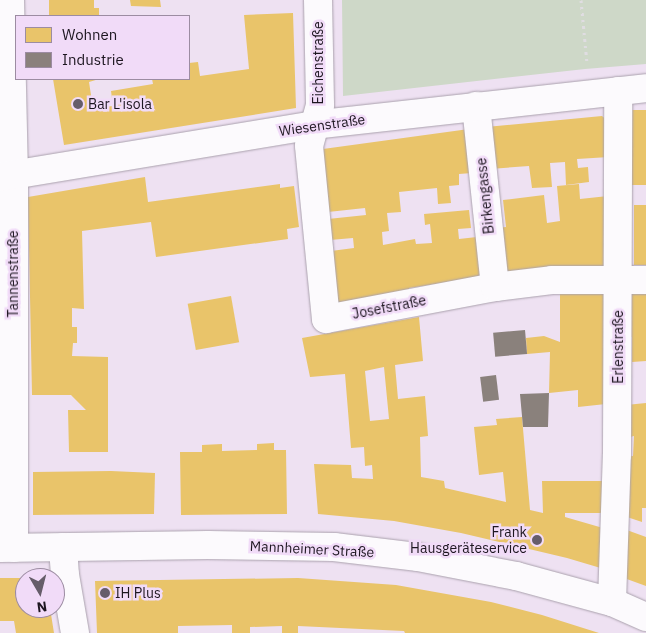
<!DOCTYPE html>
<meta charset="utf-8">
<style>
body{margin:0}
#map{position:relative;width:646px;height:633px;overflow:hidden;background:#eee1f2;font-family:"IBM Plex Sans",sans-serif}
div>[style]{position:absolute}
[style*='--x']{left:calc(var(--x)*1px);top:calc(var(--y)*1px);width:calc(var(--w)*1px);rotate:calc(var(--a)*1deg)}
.green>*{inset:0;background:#ced8c8}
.homes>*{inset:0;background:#e9c46a;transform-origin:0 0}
.industry>*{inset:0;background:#8a817c;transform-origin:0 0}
.path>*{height:3px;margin-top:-1.5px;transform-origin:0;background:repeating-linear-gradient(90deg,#e0dde2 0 2.5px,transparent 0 6.5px)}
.roads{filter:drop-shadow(0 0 1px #aaa1ad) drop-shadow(0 0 1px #aaa1ad)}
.minor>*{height:28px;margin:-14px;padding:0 14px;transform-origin:14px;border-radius:14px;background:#fcfafd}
.dots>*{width:14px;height:14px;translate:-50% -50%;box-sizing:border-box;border:2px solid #f1dbf8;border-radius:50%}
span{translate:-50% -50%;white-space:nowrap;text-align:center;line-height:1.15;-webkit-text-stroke:5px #f1dbf8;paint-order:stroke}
.street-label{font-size:14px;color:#1d1620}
.poi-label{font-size:14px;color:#1d1620}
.left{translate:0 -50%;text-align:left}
.right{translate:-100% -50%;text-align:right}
.legend{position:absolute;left:15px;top:15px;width:175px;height:65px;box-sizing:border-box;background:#f1dbf8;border:1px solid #9c8ca2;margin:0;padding:6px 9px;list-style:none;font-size:15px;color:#1d1620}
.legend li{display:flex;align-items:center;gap:10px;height:25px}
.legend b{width:25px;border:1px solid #9c8ca2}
.north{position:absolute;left:15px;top:568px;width:50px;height:50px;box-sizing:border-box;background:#f1dbf8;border:1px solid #9c8ca2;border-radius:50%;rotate:172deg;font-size:14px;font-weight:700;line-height:20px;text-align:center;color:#1d1620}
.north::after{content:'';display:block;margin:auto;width:18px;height:22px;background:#665d6a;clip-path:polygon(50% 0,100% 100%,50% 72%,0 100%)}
</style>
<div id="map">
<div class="green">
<i style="clip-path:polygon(342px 0,646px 0,646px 64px,585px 69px,343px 96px)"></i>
</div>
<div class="homes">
<i style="clip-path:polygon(49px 0,94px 0,94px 8px,99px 8px,99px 16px,49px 16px)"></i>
<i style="clip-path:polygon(130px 0,160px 0,161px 7px,131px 6px)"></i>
<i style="clip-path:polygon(293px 13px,296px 108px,64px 145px,53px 79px,99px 79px,89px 82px,93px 108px,113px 106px,111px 91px,153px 84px,152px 79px,189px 79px,189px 63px,198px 62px,200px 76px,249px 69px,244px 15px)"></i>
<i style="left:646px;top:110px;width:75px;height:14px;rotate:90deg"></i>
<i style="clip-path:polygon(602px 116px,609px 122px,609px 157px,577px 159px,578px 168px,588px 167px,589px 182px,566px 185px,565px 162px,550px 163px,552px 187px,532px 188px,529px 166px,490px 169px,486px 127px)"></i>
<i style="clip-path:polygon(469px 129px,472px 173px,459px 174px,459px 185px,449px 186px,451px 203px,438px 204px,437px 188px,399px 192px,401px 212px,387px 213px,389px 231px,382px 232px,383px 245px,415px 239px,416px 244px,432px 243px,430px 224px,425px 225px,424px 214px,469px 210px,471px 228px,458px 229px,459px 239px,477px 237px,483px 277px,409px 288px,409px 291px,336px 303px,331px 251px,354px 248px,353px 238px,330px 240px,328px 219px,366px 215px,365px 208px,328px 212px,323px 149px)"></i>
<i style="clip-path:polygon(145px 177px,148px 202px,280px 184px,280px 188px,294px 186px,299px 227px,287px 229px,288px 239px,156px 257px,151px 222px,82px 231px,84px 309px,72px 308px,72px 327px,77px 327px,77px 343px,73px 343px,72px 356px,108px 357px,108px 452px,69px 452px,68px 410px,86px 410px,71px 395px,32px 395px,28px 197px)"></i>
<i style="clip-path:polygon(579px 184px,580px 199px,608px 196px,608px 266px,501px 273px,496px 228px,506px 227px,503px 200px,544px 195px,547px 223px,560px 221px,557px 186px)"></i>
<i style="left:634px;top:205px;width:12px;height:60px"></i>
<i style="clip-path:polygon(560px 290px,607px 290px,606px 404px,578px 407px,578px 390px,549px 393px,550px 352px,527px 354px,526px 338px,544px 336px,560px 342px)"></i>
<i style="clip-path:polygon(628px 291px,646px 291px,646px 361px,632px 362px,632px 337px,626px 337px)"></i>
<i style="left:231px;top:296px;width:47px;height:44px;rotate:80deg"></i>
<i style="clip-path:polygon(evenodd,419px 317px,423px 361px,395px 365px,398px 399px,425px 396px,428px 436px,420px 437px,421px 477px,444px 481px,445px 488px,506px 502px,503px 472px,479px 475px,474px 427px,497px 425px,496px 419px,522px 417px,530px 510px,543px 513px,542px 481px,605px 481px,606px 513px,565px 513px,565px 517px,603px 528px,604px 569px,567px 558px,461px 533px,394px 521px,318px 514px,314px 464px,351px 465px,352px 478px,373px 479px,372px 465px,365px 466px,364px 447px,351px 448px,345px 374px,310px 377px,302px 338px,419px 317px,384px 367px,389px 419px,370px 421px,365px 371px,384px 367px)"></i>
<i style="clip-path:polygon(646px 403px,646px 508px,642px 508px,642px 522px,624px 516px,625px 457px,633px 456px,634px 436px,626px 438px,626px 405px)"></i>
<i style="clip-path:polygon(274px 443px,274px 450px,286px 450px,287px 514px,181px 515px,180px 452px,202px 452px,202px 445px,222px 444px,222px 451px,257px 450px,257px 444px)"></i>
<i style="clip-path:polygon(111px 471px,155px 473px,154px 514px,33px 515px,33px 472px)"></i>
<i style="clip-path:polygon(624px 529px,646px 537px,646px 586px,624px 578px)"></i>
<i style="clip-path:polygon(0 578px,25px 578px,25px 608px,50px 608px,54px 633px,16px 633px,14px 621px,0 621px)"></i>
<i style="clip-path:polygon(298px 578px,396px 585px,491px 602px,542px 615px,599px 633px,405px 633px,404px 631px,298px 626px,298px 633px,282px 633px,282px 626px,250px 627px,250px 633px,232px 633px,232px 625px,178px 626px,178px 633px,97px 633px,95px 581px)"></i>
</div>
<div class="industry">
<i style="left:525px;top:330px;width:24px;height:32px;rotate:85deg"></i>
<i style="left:496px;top:375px;width:25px;height:16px;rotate:83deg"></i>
<i style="clip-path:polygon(549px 393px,548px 427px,523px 427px,520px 394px)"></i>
</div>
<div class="path">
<i style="--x:581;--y:0;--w:64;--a:84.6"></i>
</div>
<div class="roads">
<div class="minor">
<i style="--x:10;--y:0;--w:175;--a:88.7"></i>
<i style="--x:14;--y:175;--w:373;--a:90"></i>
<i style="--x:318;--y:0;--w:105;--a:88.9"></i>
<i style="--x:320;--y:105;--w:42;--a:105"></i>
<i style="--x:309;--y:146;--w:174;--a:84.4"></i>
<i style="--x:326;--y:319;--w:172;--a:-10.7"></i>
<i style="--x:495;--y:287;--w:57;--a:-7"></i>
<i style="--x:552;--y:280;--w:94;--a:0"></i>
<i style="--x:476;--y:106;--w:182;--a:84"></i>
<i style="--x:0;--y:177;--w:317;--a:-9.4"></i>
<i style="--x:313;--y:125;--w:335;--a:-6.3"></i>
<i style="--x:63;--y:547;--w:28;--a:86"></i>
<i style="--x:65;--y:575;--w:59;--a:80.2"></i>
<i style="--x:0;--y:548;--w:208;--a:-0.8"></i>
<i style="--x:208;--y:545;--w:126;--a:0.9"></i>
<i style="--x:334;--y:547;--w:85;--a:6.8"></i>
<i style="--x:418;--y:557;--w:100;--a:11"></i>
<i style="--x:516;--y:576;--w:99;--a:15.2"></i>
<i style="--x:612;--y:602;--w:37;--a:24"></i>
<i style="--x:612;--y:602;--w:147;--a:-88.1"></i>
<i style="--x:617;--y:455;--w:364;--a:-89.8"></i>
</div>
</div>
<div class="dots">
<i style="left:78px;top:104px;background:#665d6a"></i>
<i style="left:537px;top:540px;background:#665d6a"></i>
<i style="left:105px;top:593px;background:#665d6a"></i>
</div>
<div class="street-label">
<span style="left:318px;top:63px;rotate:-90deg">Eichenstraße</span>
<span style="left:322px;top:125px;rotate:-8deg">Wiesenstraße</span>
<span style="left:485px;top:196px;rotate:-96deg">Birkengasse</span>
<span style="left:13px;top:274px;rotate:-90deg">Tannenstraße</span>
<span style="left:389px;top:307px;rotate:-11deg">Josefstraße</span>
<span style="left:618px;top:347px;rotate:-90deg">Erlenstraße</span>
<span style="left:312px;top:549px;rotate:3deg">Mannheimer Straße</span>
</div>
<div class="poi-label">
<span class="left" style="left:88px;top:104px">Bar L'isola</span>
<span class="right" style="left:527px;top:540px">Frank<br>Hausgeräteservice</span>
<span class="left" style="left:115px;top:593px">IH Plus</span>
</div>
<ul class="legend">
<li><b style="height:14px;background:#e9c46a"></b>Wohnen</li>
<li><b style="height:14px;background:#8a817c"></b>Industrie</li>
</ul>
<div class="north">N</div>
</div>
